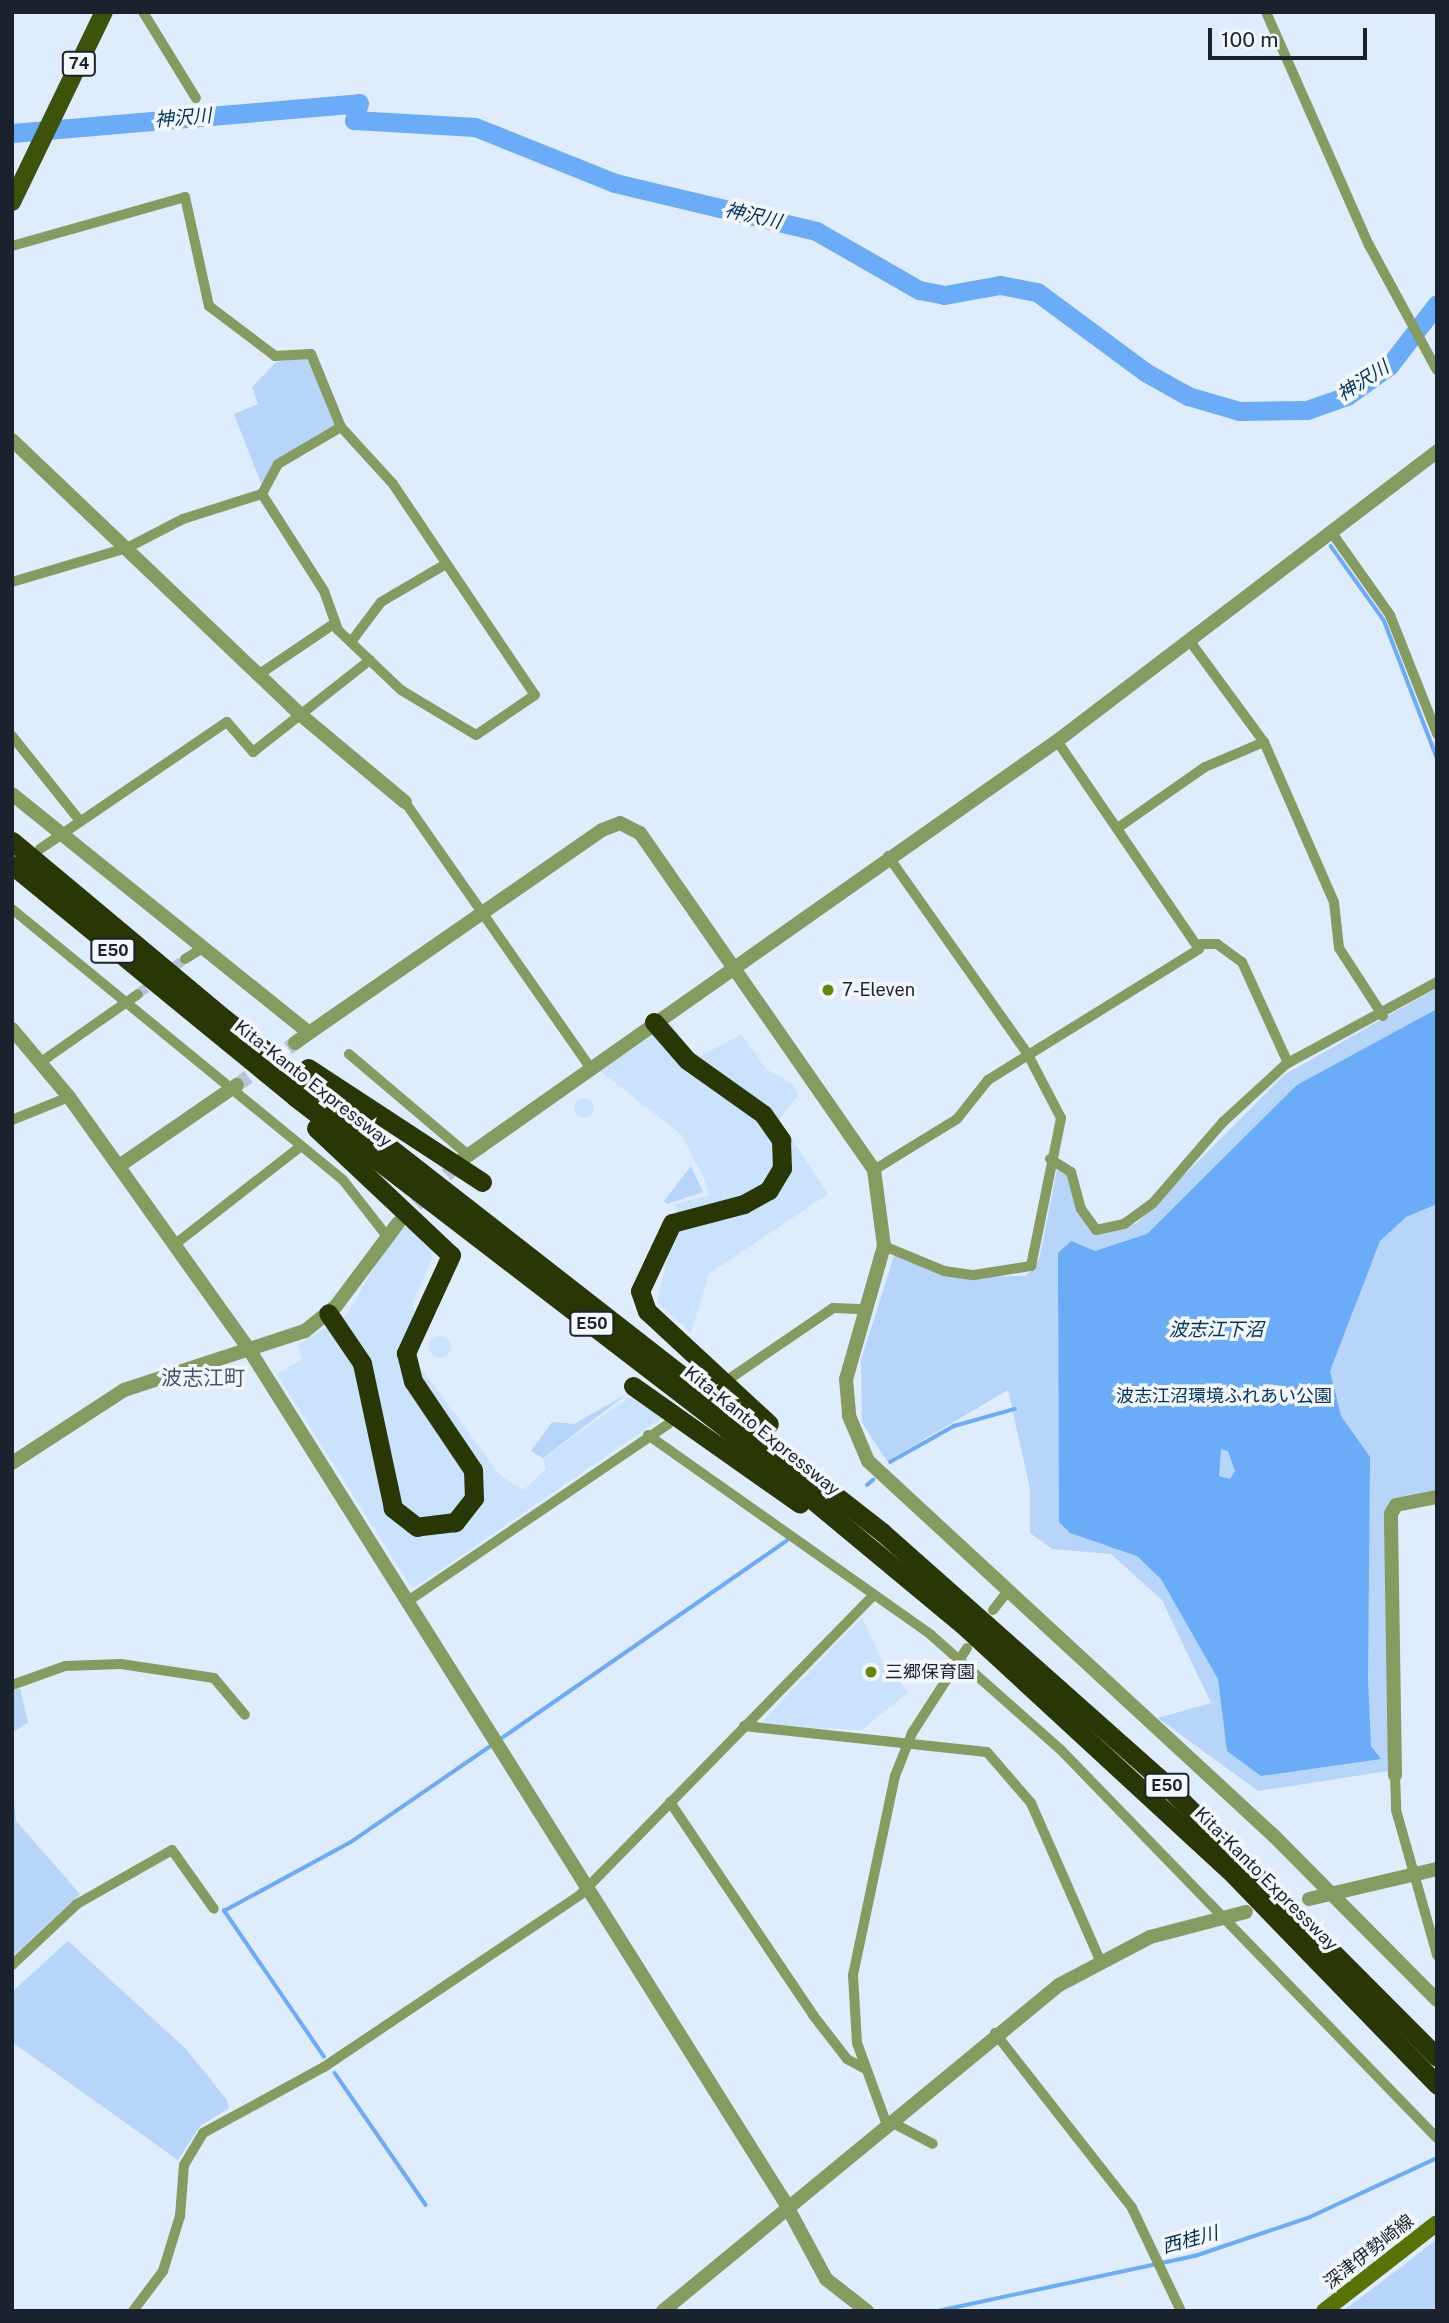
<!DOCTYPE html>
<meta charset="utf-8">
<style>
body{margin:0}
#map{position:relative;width:1449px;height:2323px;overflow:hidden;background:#deecfd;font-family:"Public Sans","Noto Sans JP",sans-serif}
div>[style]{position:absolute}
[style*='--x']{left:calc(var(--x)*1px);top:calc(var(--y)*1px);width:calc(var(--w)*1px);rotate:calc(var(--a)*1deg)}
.built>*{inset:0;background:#cae2fd}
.round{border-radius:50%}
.green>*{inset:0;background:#b6d5f9}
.water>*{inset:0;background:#6aacf7}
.stream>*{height:3.5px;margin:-1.75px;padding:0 1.75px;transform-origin:1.75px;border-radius:1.75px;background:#6aacf7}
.river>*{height:19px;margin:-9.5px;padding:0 9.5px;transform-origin:9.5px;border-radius:9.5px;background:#6aacf7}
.minor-tunnel>*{height:10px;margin-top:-5px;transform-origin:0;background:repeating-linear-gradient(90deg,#b7c4d3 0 10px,transparent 0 15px)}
.tertiary-tunnel>*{height:14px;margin-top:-7px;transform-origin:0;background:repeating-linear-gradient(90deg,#b7c4d3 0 14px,transparent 0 21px)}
.minor>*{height:10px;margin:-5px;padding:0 5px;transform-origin:5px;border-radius:5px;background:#859b60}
.tertiary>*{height:14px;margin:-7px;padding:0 7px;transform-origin:7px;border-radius:7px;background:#859b60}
.secondary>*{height:16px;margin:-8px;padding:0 8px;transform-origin:8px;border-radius:8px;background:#567303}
.primary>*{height:18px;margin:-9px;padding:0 9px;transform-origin:9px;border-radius:9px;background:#3d520a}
.motorway>*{height:19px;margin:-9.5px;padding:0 9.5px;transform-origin:9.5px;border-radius:9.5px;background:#283703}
.dots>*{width:19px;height:19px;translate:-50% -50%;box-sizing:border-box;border:4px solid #f4f8fe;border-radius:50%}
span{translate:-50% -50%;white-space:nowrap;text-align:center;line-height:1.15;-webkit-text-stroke:7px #f4f8fe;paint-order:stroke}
.shield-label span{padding:2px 5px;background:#f4f8fe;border:2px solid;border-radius:5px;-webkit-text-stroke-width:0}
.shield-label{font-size:16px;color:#1a232d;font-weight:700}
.poi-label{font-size:18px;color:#1a232d}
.left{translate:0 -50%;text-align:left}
.street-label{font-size:18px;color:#1a232d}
.park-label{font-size:18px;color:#013361}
.water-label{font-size:19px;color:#00305d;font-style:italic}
.quarter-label{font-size:21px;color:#41566d}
.frame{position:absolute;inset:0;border:14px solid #1a232d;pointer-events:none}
.scale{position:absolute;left:1208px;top:28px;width:159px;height:32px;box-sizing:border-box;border:4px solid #1a232d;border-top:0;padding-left:9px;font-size:21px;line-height:24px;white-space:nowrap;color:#1a232d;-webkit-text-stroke:5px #f4f8fe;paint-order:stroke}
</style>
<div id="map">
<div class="built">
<i style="clip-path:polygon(671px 1023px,696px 1059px,741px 1034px,766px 1069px,791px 1083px,799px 1094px,779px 1120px,828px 1194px,709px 1274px,691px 1333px,657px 1302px,675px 1226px,682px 1223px,675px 1204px,709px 1195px,704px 1178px,681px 1134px,600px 1071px)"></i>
<i class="round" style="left:574px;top:1098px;width:20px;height:20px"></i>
<i style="clip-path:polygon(405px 1227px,419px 1231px,434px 1253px,413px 1304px,420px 1367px,500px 1475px,523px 1490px,546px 1469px,543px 1458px,630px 1397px,663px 1417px,417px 1586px,409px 1584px,277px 1374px,303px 1359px,297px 1345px,346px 1316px,393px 1235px)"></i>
<i class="round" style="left:429px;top:1336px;width:22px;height:22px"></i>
<i style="clip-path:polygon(862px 1617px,882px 1661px,908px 1692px,862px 1730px,759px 1725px)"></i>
</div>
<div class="green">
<i style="clip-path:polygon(309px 357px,336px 426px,273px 464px,263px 488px,234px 414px,258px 404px,252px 387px,276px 362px)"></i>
<i style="clip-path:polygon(1437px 988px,1437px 1492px,1388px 1502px,1394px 1762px,1388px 1771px,1258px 1791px,1158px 1718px,1211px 1703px,1162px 1600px,1111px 1554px,1052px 1549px,1030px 1533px,1030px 1489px,1008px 1390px,887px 1461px,862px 1423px,861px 1360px,895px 1253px,951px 1277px,1026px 1276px,1039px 1260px,1057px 1170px,1066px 1174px,1095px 1234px,1137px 1223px,1284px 1075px)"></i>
<i style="clip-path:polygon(691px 1166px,703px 1192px,667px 1204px,664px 1201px)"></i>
<i style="clip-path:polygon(627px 1394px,543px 1458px,531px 1451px,552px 1422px,574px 1424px)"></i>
<i style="clip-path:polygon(20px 1688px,28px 1722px,12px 1733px,12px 1691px)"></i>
<i style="clip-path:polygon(12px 1782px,16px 1821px,80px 1894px,12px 1957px)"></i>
<i style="clip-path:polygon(68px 1941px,186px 2049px,227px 2100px,229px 2108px,200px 2126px,178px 2160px,12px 2042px,12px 1992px)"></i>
<i style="clip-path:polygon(1437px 2239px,1437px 2311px,1343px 2311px,1405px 2264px)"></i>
</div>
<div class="water">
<i style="clip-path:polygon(evenodd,1437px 1009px,1437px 1204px,1406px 1217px,1380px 1241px,1330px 1371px,1341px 1416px,1370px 1457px,1368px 1680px,1371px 1746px,1381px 1759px,1261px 1776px,1227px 1751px,1218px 1679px,1161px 1579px,1137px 1556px,1070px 1533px,1059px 1522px,1058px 1253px,1071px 1241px,1095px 1251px,1147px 1234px,1297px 1085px,1437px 1009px,1221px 1449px,1228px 1451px,1235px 1471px,1230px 1479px,1219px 1476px,1221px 1449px)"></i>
</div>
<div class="stream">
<i style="--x:1331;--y:546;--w:91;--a:54.4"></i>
<i style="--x:1384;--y:620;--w:147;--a:68.9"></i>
<i style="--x:890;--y:1462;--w:73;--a:-29.4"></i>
<i style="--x:954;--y:1426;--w:63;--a:-15.6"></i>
<i style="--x:867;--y:1485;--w:8;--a:-40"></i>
<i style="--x:502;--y:1738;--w:346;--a:-34.7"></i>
<i style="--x:324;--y:2057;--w:177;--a:-124.4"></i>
<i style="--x:224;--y:1911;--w:145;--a:-28.5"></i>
<i style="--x:351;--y:1842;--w:168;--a:-34.5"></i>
<i style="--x:335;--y:2073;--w:160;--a:55.4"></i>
<i style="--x:938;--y:2311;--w:263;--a:-12.1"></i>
<i style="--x:1195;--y:2256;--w:121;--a:-18.7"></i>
<i style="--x:1310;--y:2217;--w:140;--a:-24.9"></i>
</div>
<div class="river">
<i style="--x:12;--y:133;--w:348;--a:-4.9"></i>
<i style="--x:359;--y:103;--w:18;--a:106"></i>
<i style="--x:354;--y:120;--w:121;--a:3.3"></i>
<i style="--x:475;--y:127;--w:151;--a:21.8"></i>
<i style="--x:615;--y:183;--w:207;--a:13.4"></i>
<i style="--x:816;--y:231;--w:119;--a:29.8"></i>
<i style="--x:919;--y:290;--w:25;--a:11"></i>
<i style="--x:944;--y:295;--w:57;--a:-10.1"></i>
<i style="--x:1000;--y:285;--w:38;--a:11"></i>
<i style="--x:1037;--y:292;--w:134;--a:36.5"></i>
<i style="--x:1145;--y:372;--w:49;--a:29.2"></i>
<i style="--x:1188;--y:396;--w:53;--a:16.4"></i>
<i style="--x:1239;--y:411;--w:68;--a:-0.8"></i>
<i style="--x:1307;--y:410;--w:42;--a:-19.3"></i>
<i style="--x:1347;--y:396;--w:52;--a:-35.5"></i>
<i style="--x:1389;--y:366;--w:78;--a:-52.3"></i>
</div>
<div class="minor-tunnel">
<i style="--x:138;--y:994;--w:59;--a:-36.7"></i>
</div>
<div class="tertiary-tunnel">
<i style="--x:237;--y:1085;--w:72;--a:-35.9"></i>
<i style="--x:401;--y:1219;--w:85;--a:-44"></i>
</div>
<div class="minor">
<i style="--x:143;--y:12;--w:101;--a:58.4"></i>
<i style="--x:1266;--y:12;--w:255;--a:66.2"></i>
<i style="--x:1369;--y:245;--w:142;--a:61.5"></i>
<i style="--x:12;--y:246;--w:180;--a:-15.8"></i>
<i style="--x:185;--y:197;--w:112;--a:77.6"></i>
<i style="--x:209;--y:306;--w:83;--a:37.1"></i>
<i style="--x:275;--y:356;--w:36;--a:-3"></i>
<i style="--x:311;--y:354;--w:79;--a:67.7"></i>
<i style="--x:341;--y:427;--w:77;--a:47.6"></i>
<i style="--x:393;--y:484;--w:254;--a:56.1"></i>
<i style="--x:535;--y:695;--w:71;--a:145.9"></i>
<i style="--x:476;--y:735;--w:87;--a:-149"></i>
<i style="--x:401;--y:690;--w:87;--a:-136.4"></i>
<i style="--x:338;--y:630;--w:41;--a:-109.7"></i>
<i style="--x:324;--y:591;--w:115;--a:-122.6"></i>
<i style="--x:1332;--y:533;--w:100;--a:54.7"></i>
<i style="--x:1390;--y:615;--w:128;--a:68.4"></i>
<i style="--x:12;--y:582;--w:120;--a:-16.5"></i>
<i style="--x:127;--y:548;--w:63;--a:-27.4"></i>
<i style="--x:183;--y:519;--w:83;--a:-17.6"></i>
<i style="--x:262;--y:494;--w:34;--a:-62"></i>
<i style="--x:278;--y:464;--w:73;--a:-30.4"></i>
<i style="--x:1189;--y:640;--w:127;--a:53.7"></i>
<i style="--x:1264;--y:742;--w:175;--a:66.4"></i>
<i style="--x:1334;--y:902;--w:46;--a:83.8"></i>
<i style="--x:1339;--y:948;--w:81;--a:57.1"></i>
<i style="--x:351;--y:642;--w:50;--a:-53.1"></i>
<i style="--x:381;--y:602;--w:75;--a:-30.3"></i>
<i style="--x:261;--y:673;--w:89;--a:-34"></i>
<i style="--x:12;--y:736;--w:109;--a:51.3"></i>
<i style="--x:405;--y:802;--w:322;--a:55.1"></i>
<i style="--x:1119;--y:827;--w:105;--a:-34.9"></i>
<i style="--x:1205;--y:767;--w:64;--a:-23"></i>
<i style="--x:40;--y:849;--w:226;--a:-34.2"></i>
<i style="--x:227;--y:722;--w:40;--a:49"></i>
<i style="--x:253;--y:752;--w:149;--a:-38.2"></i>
<i style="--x:12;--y:909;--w:428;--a:39.3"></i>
<i style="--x:343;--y:1180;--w:70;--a:52"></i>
<i style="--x:1201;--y:944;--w:16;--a:0"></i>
<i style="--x:1217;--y:944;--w:31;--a:36"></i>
<i style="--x:1242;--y:962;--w:111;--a:65.5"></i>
<i style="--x:185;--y:959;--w:19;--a:-32"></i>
<i style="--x:349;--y:1054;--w:156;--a:40.3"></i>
<i style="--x:41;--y:1062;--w:118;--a:-35"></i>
<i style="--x:12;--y:1120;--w:61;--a:-22"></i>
<i style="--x:1050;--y:1159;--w:25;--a:32"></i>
<i style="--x:1071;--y:1172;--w:38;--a:75"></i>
<i style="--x:1081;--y:1209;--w:26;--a:54"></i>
<i style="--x:1096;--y:1230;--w:29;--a:-12"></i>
<i style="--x:1124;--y:1224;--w:36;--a:-36"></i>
<i style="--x:1153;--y:1203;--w:107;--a:-49.2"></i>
<i style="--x:1223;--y:1122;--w:86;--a:-42.6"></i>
<i style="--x:1286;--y:1064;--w:172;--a:-28.5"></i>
<i style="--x:874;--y:1170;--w:97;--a:-31.6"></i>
<i style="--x:957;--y:1119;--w:50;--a:-51.5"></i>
<i style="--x:988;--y:1080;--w:248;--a:-31.8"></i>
<i style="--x:1199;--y:949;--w:252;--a:-124.3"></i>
<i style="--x:174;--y:1245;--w:160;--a:-37.9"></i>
<i style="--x:884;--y:1246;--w:65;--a:22.6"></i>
<i style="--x:944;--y:1271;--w:30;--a:8"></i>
<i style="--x:974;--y:1275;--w:58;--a:-9"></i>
<i style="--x:1031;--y:1266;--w:151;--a:-78.5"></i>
<i style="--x:1061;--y:1118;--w:73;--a:-117.6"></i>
<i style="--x:1027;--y:1053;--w:241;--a:-125.2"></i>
<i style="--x:732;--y:1377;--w:122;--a:-34.3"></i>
<i style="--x:833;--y:1308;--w:33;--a:2"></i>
<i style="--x:648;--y:1435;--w:347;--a:35.2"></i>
<i style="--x:931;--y:1635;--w:172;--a:41.5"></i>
<i style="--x:1060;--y:1749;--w:542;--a:45.9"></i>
<i style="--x:408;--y:1601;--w:315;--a:-34.2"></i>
<i style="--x:993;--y:1610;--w:23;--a:-52"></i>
<i style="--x:12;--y:1685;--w:56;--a:-19.7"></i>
<i style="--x:65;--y:1666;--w:56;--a:-2"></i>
<i style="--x:121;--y:1664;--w:94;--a:8.6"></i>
<i style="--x:214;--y:1678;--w:48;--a:50"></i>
<i style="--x:744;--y:1726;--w:244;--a:6.1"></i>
<i style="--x:987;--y:1752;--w:67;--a:49.2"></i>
<i style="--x:1031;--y:1803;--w:171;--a:66.3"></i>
<i style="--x:1395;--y:1775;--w:35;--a:88"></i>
<i style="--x:1396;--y:1810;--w:151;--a:74.2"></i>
<i style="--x:670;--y:1802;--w:257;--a:56.1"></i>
<i style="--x:813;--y:2015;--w:56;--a:52.3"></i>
<i style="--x:847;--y:2059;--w:18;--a:29"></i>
<i style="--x:12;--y:1965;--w:89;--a:-43.2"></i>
<i style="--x:77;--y:1904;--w:109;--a:-29.6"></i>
<i style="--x:172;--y:1850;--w:72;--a:54.6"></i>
<i style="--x:995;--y:2033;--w:222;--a:51.9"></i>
<i style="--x:1132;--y:2208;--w:114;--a:64.6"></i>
<i style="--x:891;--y:2122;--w:47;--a:27.6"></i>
<i style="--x:887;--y:2125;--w:87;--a:-110.1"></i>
<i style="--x:857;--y:2043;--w:68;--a:-93.4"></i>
<i style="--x:853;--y:1975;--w:203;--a:-78.1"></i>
<i style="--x:895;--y:1776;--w:46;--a:-68.4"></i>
<i style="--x:912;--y:1733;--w:101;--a:-57.1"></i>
<i style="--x:133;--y:2311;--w:50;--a:-53.1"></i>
<i style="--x:163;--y:2271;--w:58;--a:-72.8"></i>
<i style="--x:180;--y:2216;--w:51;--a:-85.5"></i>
<i style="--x:184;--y:2165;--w:37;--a:-59"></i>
<i style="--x:203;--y:2133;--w:138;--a:-28.6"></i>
<i style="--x:324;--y:2067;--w:310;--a:-33.9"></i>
<i style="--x:581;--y:1894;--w:416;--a:-45.6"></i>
</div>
<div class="tertiary">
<i style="--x:12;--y:440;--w:400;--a:43.6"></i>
<i style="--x:302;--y:716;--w:134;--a:39.9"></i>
<i style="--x:12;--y:794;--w:381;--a:38.8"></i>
<i style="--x:309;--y:1033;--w:356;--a:-34.7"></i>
<i style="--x:602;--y:830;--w:19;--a:-21"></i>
<i style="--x:620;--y:823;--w:22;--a:27"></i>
<i style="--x:640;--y:833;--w:410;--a:55.2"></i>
<i style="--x:874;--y:1170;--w:77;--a:82.5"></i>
<i style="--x:884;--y:1246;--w:138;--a:105.9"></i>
<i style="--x:846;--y:1379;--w:37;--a:85"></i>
<i style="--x:849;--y:1416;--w:49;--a:67.1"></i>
<i style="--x:868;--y:1461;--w:553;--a:42.73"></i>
<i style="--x:1274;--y:1836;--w:231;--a:45.2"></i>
<i style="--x:12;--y:1029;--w:89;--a:50"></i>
<i style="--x:69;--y:1097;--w:312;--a:54.5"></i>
<i style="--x:250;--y:1351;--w:1002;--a:57.85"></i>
<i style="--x:783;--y:2199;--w:91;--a:61.7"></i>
<i style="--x:826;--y:2279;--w:52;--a:38"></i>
<i style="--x:295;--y:1043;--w:17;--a:-36"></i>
<i style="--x:463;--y:1159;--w:726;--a:-35.13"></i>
<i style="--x:1057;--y:741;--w:478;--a:-37.3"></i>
<i style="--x:119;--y:1166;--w:143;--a:-34.5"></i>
<i style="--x:12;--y:1463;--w:134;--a:-33.1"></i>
<i style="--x:124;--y:1390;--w:190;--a:-18.1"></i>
<i style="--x:305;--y:1331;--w:40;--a:-39"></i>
<i style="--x:336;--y:1306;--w:104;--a:-53.2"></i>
<i style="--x:1395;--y:1775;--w:261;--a:-90.9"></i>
<i style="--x:1391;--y:1514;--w:10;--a:-61"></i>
<i style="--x:1396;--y:1505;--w:42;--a:-11"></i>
<i style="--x:1309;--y:1899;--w:131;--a:-13.2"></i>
<i style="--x:663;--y:2311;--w:513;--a:-39.46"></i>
<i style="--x:1059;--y:1985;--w:103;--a:-27.8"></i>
<i style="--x:1150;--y:1937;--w:99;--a:-14.6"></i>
</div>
<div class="secondary">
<i style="--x:1324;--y:2311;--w:143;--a:-37.9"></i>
</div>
<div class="primary">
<i style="--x:12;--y:202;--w:211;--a:-64.2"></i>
</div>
<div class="motorway">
<i style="--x:12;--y:841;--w:278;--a:39.9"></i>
<i style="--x:225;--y:1019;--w:834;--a:37.98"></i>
<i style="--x:882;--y:1532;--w:369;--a:41.6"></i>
<i style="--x:1158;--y:1777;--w:395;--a:45.1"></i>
<i style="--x:12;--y:865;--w:366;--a:39.3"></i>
<i style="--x:295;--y:1097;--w:545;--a:37.54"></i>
<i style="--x:727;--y:1429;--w:304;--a:39.7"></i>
<i style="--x:961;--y:1623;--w:364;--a:42.7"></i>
<i style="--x:1229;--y:1870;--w:299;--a:45.9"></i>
<i style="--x:654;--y:1022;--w:50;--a:49"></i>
<i style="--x:687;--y:1060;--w:93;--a:35.4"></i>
<i style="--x:763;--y:1114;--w:32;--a:55"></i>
<i style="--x:781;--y:1140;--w:28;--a:88"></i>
<i style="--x:782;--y:1168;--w:26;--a:121"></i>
<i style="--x:769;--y:1190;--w:29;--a:151"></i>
<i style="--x:744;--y:1204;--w:74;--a:165.2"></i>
<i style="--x:672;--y:1223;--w:75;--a:115.2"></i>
<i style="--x:640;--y:1291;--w:21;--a:71"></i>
<i style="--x:647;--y:1311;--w:166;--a:42.8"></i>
<i style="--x:308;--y:1068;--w:208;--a:33.2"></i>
<i style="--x:316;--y:1128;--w:185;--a:43.3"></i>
<i style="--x:451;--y:1255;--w:108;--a:114.7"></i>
<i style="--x:406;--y:1353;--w:29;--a:76"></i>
<i style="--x:413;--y:1381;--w:107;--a:56"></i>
<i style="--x:473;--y:1470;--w:28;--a:88"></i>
<i style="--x:474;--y:1498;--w:31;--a:128"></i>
<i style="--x:455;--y:1522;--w:38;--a:173"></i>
<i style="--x:417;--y:1527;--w:31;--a:-142"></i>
<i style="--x:393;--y:1508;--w:148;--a:-102.1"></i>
<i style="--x:362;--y:1363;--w:60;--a:-124.2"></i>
<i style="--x:633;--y:1386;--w:204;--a:35.2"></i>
</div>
<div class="dots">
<i style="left:828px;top:990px;background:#678807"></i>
<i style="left:871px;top:1672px;background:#678807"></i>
</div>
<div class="shield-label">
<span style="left:79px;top:64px">74</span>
<span style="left:113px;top:951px">E50</span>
<span style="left:592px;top:1324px">E50</span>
<span style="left:1167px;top:1786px">E50</span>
</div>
<div class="poi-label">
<span class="left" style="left:842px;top:990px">7-Eleven</span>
<span class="left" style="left:885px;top:1672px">三郷保育園</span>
</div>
<div class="street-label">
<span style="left:313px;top:1084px;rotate:38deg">Kita-Kanto Expressway</span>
<span style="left:762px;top:1431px;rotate:39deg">Kita-Kanto Expressway</span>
<span style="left:1266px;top:1879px;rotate:45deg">Kita-Kanto Expressway</span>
<span style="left:1369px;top:2252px;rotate:-38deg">深津伊勢崎線</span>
</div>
<div class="park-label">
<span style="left:1224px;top:1396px">波志江沼環境ふれあい公園</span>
</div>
<div class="water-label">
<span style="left:183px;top:118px;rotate:-5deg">神沢川</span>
<span style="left:753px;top:216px;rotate:13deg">神沢川</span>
<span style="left:1363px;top:381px;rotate:-33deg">神沢川</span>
<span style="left:1216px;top:1330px">波志江下沼</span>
<span style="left:1190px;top:2240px;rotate:-15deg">西桂川</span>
</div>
<div class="quarter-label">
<span style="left:203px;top:1378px">波志江町</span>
</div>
<div class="frame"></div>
<div class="scale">100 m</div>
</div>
